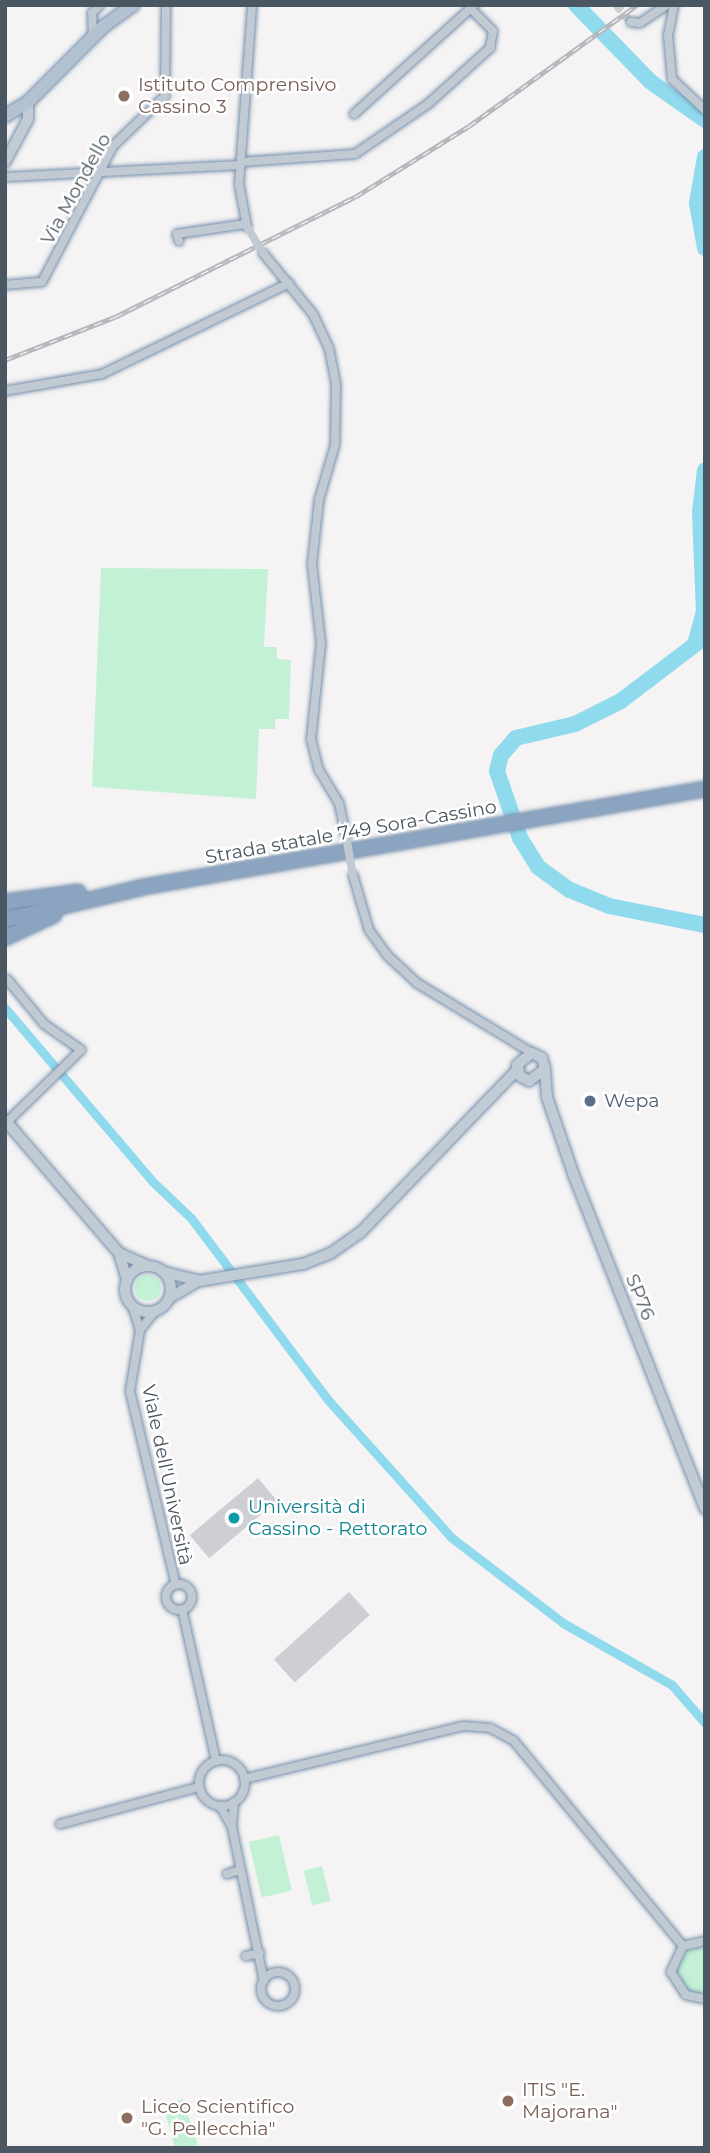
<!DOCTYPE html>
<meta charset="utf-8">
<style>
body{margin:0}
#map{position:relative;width:710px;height:2153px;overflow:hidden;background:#f5f3f3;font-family:Montserrat,sans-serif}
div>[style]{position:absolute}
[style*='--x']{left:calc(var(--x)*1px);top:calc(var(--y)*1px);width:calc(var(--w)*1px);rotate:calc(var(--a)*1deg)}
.green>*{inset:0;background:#c3f1d5;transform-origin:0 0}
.round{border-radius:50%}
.canal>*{height:9px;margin:-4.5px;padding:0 4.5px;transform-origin:4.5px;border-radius:4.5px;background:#90daee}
.river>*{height:16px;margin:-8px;padding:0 8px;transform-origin:8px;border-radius:8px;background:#90daee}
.building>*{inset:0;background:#cdcfd5;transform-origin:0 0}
.street-tunnel>*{height:8px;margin-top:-4px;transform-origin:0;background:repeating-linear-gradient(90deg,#caccce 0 8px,transparent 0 12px)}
.roads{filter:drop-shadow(0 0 2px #7690ad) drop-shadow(0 0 2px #7690ad)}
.street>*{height:8px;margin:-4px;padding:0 4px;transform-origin:4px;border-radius:4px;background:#c1cad2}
.street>.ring{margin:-4px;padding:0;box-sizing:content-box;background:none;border:8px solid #c1cad2;border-radius:50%}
.secondary>*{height:10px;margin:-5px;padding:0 5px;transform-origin:5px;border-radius:5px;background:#c1cbd6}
.secondary>.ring{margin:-5px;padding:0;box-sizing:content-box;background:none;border:10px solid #c1cbd6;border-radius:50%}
.primary>*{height:12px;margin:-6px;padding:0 6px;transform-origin:6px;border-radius:6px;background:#b3c2d1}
.highway>*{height:14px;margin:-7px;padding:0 7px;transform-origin:7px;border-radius:7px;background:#8ba5c1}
.rail>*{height:5px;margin-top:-2.5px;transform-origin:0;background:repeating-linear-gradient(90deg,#fff 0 8px,#b5b8bd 0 16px);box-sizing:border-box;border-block:2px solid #b5b8bd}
.street-bridge>*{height:8px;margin:-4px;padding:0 4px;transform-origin:4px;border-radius:4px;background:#c1cad2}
.dots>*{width:19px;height:19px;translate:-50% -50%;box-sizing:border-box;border:4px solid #fff;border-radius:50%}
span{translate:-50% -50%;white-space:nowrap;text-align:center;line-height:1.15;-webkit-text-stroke:5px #fff;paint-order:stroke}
.education-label{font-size:19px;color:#785e54}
.left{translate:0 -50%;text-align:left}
.street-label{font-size:19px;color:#4a5661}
.service-label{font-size:19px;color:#4e5e75}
.culture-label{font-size:19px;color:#0d838f}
.frame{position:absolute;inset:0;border:7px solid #4a5661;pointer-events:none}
</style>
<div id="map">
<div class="green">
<i style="clip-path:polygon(101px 568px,268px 569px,264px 647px,277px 647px,277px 659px,291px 660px,289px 719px,275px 719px,275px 729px,259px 729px,256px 799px,92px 787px)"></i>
<i class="round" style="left:135px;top:1275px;width:26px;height:26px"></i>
<i style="left:279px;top:1835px;width:57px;height:31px;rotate:77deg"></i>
<i style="left:322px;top:1866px;width:36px;height:19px;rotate:76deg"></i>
<i style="clip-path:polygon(705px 1947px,705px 1993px,699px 1994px,684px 1988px,676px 1967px,689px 1949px)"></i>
<i style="clip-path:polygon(183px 2099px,198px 2145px,175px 2148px,163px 2105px)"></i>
</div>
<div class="canal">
<i style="--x:5;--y:1008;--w:227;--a:49.6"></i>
<i style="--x:152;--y:1181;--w:54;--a:43.5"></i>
<i style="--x:191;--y:1218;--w:229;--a:53"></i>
<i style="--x:329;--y:1401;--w:184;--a:48.1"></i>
<i style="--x:452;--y:1538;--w:140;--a:37.4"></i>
<i style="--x:563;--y:1623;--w:125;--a:29.6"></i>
<i style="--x:672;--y:1685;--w:50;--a:49"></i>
</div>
<div class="river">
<i style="--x:576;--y:5;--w:107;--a:45.8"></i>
<i style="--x:651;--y:82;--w:66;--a:35.1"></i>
<i style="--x:705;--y:157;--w:47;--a:99.9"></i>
<i style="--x:697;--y:203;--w:46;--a:79.9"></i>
<i style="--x:705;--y:637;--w:106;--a:142.7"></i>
<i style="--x:621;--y:701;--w:51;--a:153.4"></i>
<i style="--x:575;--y:724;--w:61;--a:166.7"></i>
<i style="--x:516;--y:738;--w:23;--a:131"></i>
<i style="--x:501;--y:755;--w:16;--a:104"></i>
<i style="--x:497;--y:771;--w:71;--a:71.1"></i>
<i style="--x:520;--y:838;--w:34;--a:58"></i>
<i style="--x:538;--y:867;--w:39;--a:36"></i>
<i style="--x:570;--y:890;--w:42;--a:22.3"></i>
<i style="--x:609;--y:906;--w:98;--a:11.2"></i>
<i style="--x:696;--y:641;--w:30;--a:-75"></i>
<i style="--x:704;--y:612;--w:100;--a:-92.3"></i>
<i style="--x:700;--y:512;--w:42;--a:-83.2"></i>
</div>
<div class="building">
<i style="left:258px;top:1478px;width:30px;height:89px;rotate:50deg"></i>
<i style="left:349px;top:1592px;width:31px;height:101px;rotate:48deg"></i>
</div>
<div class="street-tunnel">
<i style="--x:616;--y:5;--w:23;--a:49"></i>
</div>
<div class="roads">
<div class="street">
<i style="--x:674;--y:5;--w:31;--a:101"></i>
<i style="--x:668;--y:35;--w:44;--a:84.8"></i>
<i style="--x:672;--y:79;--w:45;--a:43.2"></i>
<i style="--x:631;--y:22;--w:9;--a:6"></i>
<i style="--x:640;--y:23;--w:32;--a:-34"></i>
<i style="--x:93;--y:38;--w:25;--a:-92"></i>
<i style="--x:92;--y:13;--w:11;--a:-45"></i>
<i style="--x:354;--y:114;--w:161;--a:-42.2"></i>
<i style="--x:241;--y:162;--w:114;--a:-4"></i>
<i style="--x:355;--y:154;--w:88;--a:-34.4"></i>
<i style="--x:428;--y:104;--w:84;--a:-42.1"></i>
<i style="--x:490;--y:48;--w:17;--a:-80"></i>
<i style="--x:493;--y:31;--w:33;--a:-135"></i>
<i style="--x:5;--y:177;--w:236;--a:-2.9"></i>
<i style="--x:247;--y:227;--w:44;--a:-100.5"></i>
<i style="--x:239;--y:184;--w:179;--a:-85.8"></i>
<i style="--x:179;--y:241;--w:7;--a:-106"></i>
<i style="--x:177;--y:234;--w:69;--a:-8.4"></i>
<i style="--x:263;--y:253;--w:79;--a:50.7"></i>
<i style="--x:313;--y:314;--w:38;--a:65"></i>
<i style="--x:329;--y:348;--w:38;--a:79"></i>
<i style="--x:336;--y:385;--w:60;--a:91"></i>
<i style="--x:335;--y:445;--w:57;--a:106.2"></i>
<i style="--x:319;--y:500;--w:64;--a:96.2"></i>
<i style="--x:312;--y:564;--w:80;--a:83.5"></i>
<i style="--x:321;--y:643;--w:97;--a:95.9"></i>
<i style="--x:311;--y:739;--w:32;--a:76"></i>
<i style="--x:319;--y:770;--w:39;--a:59"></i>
<i style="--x:339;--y:803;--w:34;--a:78"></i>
<i style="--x:5;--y:285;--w:37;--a:-5"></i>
<i style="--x:42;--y:282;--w:153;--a:-62.4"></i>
<i style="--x:113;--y:146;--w:72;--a:-43.9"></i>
<i style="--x:165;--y:96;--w:91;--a:-89.4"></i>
<i style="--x:5;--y:391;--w:98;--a:-9.9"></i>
<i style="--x:102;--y:374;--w:208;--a:-25.9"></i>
<i style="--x:353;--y:875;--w:57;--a:73.8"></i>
<i style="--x:369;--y:930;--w:32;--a:54"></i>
<i style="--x:388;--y:956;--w:40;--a:43"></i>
<i style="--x:417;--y:983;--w:135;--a:31.3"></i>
<i style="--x:7;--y:979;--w:58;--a:50.6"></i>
<i style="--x:44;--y:1024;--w:45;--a:35.1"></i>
<i style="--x:81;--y:1050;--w:103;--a:135.8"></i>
<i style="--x:132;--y:1305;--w:26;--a:72"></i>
<i style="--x:156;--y:1310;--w:26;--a:129"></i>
<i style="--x:140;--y:1330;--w:62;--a:99.3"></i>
<i style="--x:130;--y:1391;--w:199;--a:76.7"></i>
<i class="ring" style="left:166px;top:1584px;width:18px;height:18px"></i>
<i style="--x:182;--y:1609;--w:156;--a:77.4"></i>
<i class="ring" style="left:199px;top:1760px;width:38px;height:38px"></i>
<i style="--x:244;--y:1779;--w:225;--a:-13.6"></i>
<i style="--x:463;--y:1726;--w:27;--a:4"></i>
<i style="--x:490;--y:1728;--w:27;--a:28"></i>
<i style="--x:514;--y:1741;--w:266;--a:50.5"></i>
<i style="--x:234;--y:1802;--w:25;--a:95"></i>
<i style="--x:232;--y:1827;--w:157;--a:78.3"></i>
<i style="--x:220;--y:1806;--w:24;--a:60"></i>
<i style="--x:60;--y:1824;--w:144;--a:-14.9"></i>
<i style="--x:227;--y:1874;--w:14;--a:-17"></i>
<i style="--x:705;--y:1941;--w:23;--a:167"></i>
<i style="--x:683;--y:1946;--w:29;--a:115"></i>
<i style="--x:671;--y:1972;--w:27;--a:57"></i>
<i style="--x:686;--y:1995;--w:19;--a:12"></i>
<i style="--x:246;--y:1956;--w:14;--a:-12"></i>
<i class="ring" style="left:261px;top:1972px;width:26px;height:26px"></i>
</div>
<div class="secondary">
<i style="--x:5;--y:162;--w:49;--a:-61.9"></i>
<i style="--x:28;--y:119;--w:17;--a:-90"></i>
<i style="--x:545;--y:1069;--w:20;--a:143"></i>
<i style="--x:529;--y:1081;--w:10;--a:-151"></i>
<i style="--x:520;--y:1076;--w:11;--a:-105"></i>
<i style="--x:517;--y:1065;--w:19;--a:-39"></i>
<i style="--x:532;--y:1053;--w:11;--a:27"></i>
<i style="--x:542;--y:1058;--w:11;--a:75"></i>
<i style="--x:545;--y:1069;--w:28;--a:86"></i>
<i style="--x:547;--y:1097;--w:83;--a:71.1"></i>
<i style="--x:574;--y:1176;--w:358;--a:68.5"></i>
<i style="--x:5;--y:1120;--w:175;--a:49.4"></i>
<i style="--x:119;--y:1253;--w:28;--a:73"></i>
<i style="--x:119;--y:1253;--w:32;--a:24"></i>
<i class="ring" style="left:125px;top:1266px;width:36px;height:36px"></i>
<i style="--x:164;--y:1272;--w:36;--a:14"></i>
<i style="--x:199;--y:1281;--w:105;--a:-9.3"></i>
<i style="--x:303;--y:1264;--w:30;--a:-21"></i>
<i style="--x:331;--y:1253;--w:35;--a:-35"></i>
<i style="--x:360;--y:1233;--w:228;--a:-46.1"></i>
<i style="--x:169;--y:1298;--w:34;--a:-30"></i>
</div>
<div class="primary">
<i style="--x:5;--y:116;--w:27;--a:-31"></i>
<i style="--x:28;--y:102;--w:107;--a:-45"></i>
<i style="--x:104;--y:26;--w:36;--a:-36"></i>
</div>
<div class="highway">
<i style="--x:5;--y:902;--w:74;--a:-7.8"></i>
<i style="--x:5;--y:920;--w:142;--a:-13.4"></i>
<i style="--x:143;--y:887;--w:570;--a:-9.89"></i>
<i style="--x:5;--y:938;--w:54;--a:-25.1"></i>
</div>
</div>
<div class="rail">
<i style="--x:5;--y:360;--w:118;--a:-21.4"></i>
<i style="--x:115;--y:317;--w:268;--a:-26.6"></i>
<i style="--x:355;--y:197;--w:134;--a:-31.9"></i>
<i style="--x:469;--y:126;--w:207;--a:-35.8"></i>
</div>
<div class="street-bridge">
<i style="--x:247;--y:227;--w:31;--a:58"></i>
<i style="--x:346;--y:836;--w:40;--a:80"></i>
</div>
<div class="dots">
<i style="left:124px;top:96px;background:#8d6e63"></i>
<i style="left:590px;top:1101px;background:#5c6f8a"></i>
<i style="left:234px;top:1518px;background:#0f9aa8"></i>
<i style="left:508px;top:2101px;background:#8d6e63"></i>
<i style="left:127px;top:2118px;background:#8d6e63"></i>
</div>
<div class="education-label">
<span class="left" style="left:138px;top:96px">Istituto Comprensivo<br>Cassino 3</span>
<span class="left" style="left:522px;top:2101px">ITIS "E.<br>Majorana"</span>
<span class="left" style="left:141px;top:2118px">Liceo Scientifico<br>"G. Pellecchia"</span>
</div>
<div class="street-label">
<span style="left:76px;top:189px;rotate:-61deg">Via Mondello</span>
<span style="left:351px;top:832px;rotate:-10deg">Strada statale 749 Sora-Cassino</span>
<span style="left:640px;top:1297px;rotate:68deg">SP76</span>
<span style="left:167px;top:1475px;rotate:78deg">Viale dell'Università</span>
</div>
<div class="service-label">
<span class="left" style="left:604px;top:1101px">Wepa</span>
</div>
<div class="culture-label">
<span class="left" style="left:248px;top:1518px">Università di<br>Cassino - Rettorato</span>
</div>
<div class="frame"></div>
</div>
